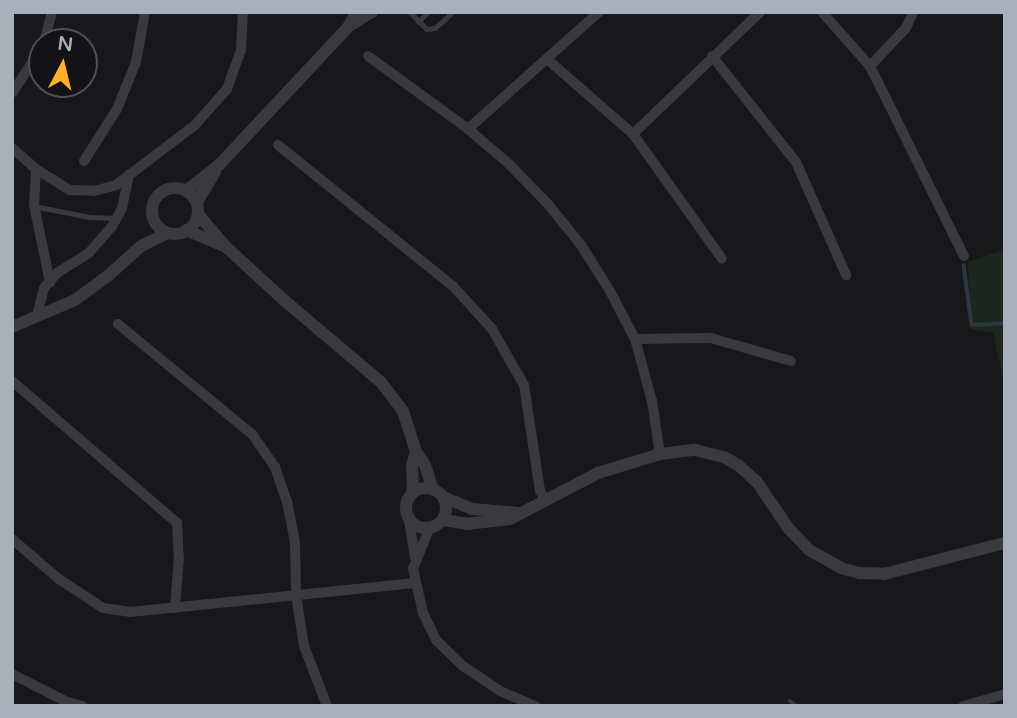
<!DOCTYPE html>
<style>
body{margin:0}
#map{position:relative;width:1017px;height:718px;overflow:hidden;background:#18181b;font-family:"Varela Round",sans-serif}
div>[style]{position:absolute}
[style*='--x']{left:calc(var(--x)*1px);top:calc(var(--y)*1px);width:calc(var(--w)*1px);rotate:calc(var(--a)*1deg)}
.green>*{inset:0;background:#1d261e}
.stream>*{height:3.5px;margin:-1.75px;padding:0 1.75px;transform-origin:1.75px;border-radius:1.75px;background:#2d3840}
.service>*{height:4.5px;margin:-2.25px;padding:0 2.25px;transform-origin:2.25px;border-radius:2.25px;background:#393a40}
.minor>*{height:10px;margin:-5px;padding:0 5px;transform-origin:5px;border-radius:5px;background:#393a40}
.tertiary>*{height:12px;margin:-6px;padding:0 6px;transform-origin:6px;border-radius:6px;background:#393a40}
.tertiary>.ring{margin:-6px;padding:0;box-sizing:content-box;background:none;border:12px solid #393a40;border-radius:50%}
span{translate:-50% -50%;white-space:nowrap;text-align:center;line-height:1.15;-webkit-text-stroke:5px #131316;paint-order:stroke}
.frame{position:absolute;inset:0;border:14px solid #a9afbb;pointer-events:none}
.north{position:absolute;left:28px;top:28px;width:70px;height:70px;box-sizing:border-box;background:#131316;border:2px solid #4f5158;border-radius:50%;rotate:7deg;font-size:19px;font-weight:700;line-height:28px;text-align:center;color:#a9afbb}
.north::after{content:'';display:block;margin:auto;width:24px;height:32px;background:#ffb12c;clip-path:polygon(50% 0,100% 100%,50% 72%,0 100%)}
</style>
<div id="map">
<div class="green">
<i style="clip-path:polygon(1005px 250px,1005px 388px,993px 333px,971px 329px,968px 262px)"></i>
</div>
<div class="stream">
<i style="--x:964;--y:265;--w:61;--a:82.4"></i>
<i style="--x:972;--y:325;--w:33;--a:-3"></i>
<i style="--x:790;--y:701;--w:9;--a:36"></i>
</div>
<div class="service">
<i style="--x:410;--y:12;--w:24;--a:45"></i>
<i style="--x:427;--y:29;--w:8;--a:-7"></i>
<i style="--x:435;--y:28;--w:24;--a:-42"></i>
<i style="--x:418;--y:22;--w:14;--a:-45"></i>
<i style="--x:34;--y:206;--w:56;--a:11.3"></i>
<i style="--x:89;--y:217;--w:26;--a:2"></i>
</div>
<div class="minor">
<i style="--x:822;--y:12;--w:72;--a:48.4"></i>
<i style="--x:870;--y:66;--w:212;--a:63.7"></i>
<i style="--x:44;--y:42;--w:31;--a:-75"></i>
<i style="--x:368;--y:56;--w:124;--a:36.1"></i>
<i style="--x:468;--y:129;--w:54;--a:40.5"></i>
<i style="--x:509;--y:164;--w:54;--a:45.7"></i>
<i style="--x:547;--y:203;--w:54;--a:51"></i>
<i style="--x:581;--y:245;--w:54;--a:57.8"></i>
<i style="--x:610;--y:291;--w:54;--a:62.5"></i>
<i style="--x:635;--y:339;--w:64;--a:74.7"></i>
<i style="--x:652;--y:401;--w:54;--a:81.4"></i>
<i style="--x:712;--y:56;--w:135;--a:51.6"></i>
<i style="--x:796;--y:162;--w:124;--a:66.1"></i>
<i style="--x:547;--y:59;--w:114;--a:41.1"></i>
<i style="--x:633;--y:134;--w:153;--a:54.5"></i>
<i style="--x:870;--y:66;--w:52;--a:-46.5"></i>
<i style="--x:906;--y:28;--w:17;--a:-66"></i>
<i style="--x:13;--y:92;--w:54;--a:-57.2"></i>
<i style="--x:468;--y:129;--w:176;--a:-41.8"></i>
<i style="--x:633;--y:134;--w:176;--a:-43.8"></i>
<i style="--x:278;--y:145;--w:225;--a:38.9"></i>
<i style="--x:453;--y:286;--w:58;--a:47.8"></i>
<i style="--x:492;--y:329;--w:64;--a:60.3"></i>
<i style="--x:524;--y:385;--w:107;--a:81.4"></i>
<i style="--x:540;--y:491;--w:12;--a:59"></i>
<i style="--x:12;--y:148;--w:32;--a:41"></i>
<i style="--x:36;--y:169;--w:40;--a:32"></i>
<i style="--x:70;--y:190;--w:24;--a:2"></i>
<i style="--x:94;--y:191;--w:23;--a:-15"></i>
<i style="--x:116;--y:185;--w:99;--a:-37.2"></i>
<i style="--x:195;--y:125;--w:48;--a:-48.4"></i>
<i style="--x:227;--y:89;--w:41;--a:-70.3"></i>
<i style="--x:241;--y:50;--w:38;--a:-87"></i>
<i style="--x:84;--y:161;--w:62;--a:-57.6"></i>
<i style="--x:117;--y:109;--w:51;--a:-68"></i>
<i style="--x:136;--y:62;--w:51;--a:-79.8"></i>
<i style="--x:36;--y:169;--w:36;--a:93"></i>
<i style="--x:34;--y:205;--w:79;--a:78.3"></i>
<i style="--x:37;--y:316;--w:29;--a:-76"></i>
<i style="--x:44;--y:288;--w:20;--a:-49"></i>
<i style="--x:57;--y:273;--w:36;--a:-32"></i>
<i style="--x:88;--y:254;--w:38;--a:-49"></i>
<i style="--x:113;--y:225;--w:19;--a:-62"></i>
<i style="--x:122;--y:208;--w:34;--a:-78"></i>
<i style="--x:118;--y:324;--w:173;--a:39.4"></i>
<i style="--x:252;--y:434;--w:40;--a:55.1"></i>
<i style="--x:275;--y:467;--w:36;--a:71"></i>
<i style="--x:287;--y:501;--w:42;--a:79"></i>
<i style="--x:295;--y:542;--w:53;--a:88.9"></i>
<i style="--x:296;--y:595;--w:52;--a:81.1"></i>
<i style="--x:304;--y:646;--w:64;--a:69"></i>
<i style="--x:635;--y:339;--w:76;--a:-0.8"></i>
<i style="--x:711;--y:338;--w:83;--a:16"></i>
<i style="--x:12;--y:381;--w:218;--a:40.7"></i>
<i style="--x:177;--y:523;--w:34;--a:87"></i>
<i style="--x:179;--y:557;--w:51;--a:94.5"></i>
<i style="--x:409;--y:520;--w:38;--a:81"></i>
<i style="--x:429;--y:529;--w:43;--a:111.8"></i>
<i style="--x:413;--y:569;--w:45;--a:77.2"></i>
<i style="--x:423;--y:613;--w:30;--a:64"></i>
<i style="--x:436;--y:640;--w:37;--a:44"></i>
<i style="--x:463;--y:666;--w:45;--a:34"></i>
<i style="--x:500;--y:691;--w:39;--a:23"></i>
<i style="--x:12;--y:539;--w:62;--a:40.4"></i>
<i style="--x:59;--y:579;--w:53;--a:33.4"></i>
<i style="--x:103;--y:608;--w:27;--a:8"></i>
<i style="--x:130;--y:612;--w:286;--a:-5.8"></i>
<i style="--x:12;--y:674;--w:59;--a:27"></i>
<i style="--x:65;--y:701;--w:19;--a:16"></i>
<i style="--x:963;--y:706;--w:44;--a:-15.9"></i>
</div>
<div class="tertiary">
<i style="--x:351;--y:25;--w:25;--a:-32"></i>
<i class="ring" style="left:152px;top:188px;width:34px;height:34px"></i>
<i style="--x:186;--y:191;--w:42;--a:-38.2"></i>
<i style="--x:219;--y:165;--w:189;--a:-46.9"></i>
<i style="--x:348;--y:27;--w:17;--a:-59"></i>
<i style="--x:197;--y:202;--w:35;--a:-59"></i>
<i style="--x:199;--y:215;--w:40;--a:50"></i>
<i style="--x:225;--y:246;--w:81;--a:42.5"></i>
<i style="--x:285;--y:301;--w:126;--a:40.2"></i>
<i style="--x:381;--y:382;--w:36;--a:53"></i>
<i style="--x:403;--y:411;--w:43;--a:72.4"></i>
<i style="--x:416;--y:452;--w:16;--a:55"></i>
<i style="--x:425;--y:465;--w:25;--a:72"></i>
<i style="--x:186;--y:230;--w:39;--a:23"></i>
<i style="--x:12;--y:327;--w:69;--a:-23.2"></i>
<i style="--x:75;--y:300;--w:42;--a:-36.3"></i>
<i style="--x:109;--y:275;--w:43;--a:-42.2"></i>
<i style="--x:141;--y:246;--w:30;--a:-26"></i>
<i class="ring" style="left:406px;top:488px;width:28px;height:28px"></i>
<i style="--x:413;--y:493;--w:28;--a:-92"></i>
<i style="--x:412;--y:465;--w:14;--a:-73"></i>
<i style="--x:443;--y:497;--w:32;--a:22"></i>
<i style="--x:473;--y:509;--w:45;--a:5.1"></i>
<i style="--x:443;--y:520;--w:24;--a:9"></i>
<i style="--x:467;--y:524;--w:43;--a:-6.6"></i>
<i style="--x:510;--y:519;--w:99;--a:-27.6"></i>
<i style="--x:598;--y:473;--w:65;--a:-17"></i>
<i style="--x:660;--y:454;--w:35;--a:-7"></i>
<i style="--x:695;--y:450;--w:30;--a:14"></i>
<i style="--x:724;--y:457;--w:16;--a:30"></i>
<i style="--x:738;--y:465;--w:25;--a:42"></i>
<i style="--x:757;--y:482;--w:57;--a:55.8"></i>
<i style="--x:789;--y:529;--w:29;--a:46"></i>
<i style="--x:809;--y:550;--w:37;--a:29"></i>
<i style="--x:841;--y:568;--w:20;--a:15"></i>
<i style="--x:860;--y:573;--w:24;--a:2"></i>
<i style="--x:884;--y:574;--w:125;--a:-14.4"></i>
</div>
<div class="frame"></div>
<div class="north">N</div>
</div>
